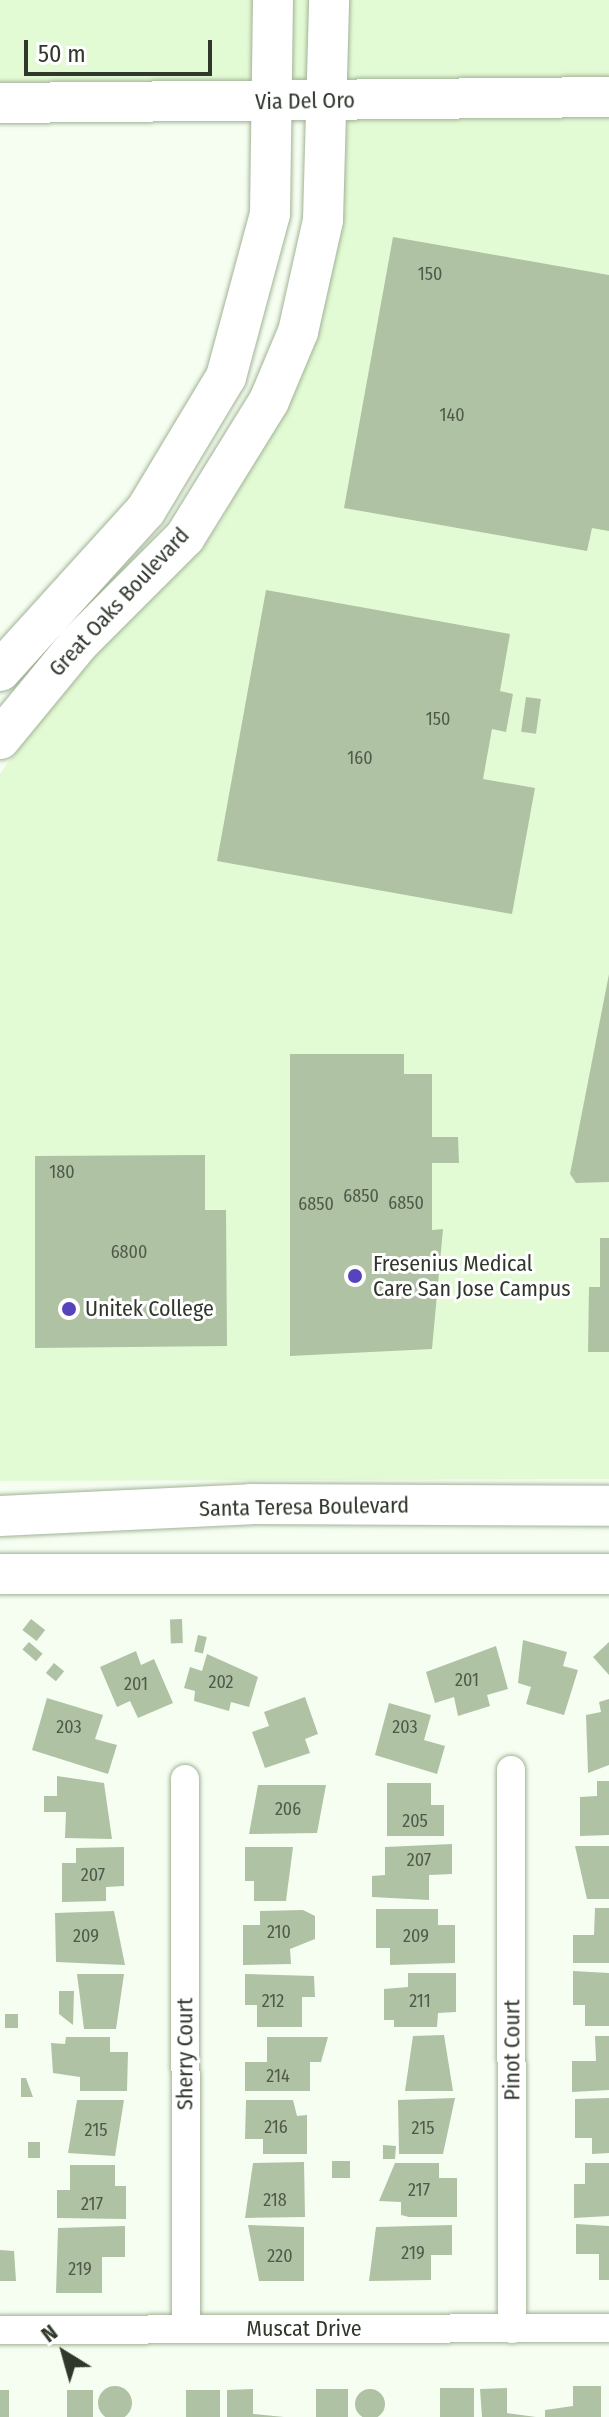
<!DOCTYPE html>
<style>
body{margin:0}
#map{position:relative;width:609px;height:2417px;overflow:hidden;background:#f6fef1;font-family:"Fira Sans Condensed",sans-serif}
div>[style]{position:absolute}
[style*='--x']{left:calc(var(--x)*1px);top:calc(var(--y)*1px);width:calc(var(--w)*1px);rotate:calc(var(--a)*1deg)}
.built>*{inset:0;background:#e3fbd5}
.building>*{inset:0;background:#afc2a4;transform-origin:0 0}
.round{border-radius:50%}
.roads{filter:drop-shadow(0 0 2px #a1b396) drop-shadow(0 0 2px #a1b396)}
.street>*{height:28px;margin:-14px;padding:0 14px;transform-origin:14px;border-radius:14px;background:#fff}
.secondary>*{height:40px;margin:-20px;padding:0 20px;transform-origin:20px;border-radius:20px;background:#fff}
.dots>*{width:22px;height:22px;translate:-50% -50%;box-sizing:border-box;border:4px solid #fff;border-radius:50%}
span{translate:-50% -50%;white-space:nowrap;text-align:center;line-height:1.15;-webkit-text-stroke:6px #fff;paint-order:stroke}
.number-label{font-size:18px;color:#505a4a}
.number-label span{-webkit-text-stroke-width:0}
.street-label{font-size:22px;color:#30382c}
.poi-label{font-size:22px;color:#30382c}
.left{translate:0 -50%;text-align:left}
.north{position:absolute;left:24px;top:2313px;width:80px;height:80px;-webkit-text-stroke:6px #fff;paint-order:stroke;rotate:323deg;font-size:22px;font-weight:700;line-height:32px;text-align:center;color:#30382c}
.north::after{content:'';display:block;margin:auto;width:28px;height:36px;background:#30382c;clip-path:polygon(50% 0,100% 100%,50% 72%,0 100%)}
.scale{position:absolute;left:24px;top:40px;width:188px;height:36px;box-sizing:border-box;border:4px solid #30382c;border-top:0;padding-left:10px;font-size:24px;line-height:28px;white-space:nowrap;color:#30382c;-webkit-text-stroke:6px #fff;paint-order:stroke}
</style>
<div id="map">
<div class="built">
<i style="clip-path:polygon(0 0,609px 0,609px 1479px,0 1481px,0 774px,51px 702px,220px 524px,302px 362px,349px 115px,0 98px)"></i>
</div>
<div class="building">
<i style="clip-path:polygon(393px 237px,609px 275px,609px 531px,592px 528px,587px 551px,344px 508px)"></i>
<i style="clip-path:polygon(266px 590px,510px 634px,500px 691px,513px 694px,506px 732px,492px 729px,483px 779px,535px 788px,512px 914px,217px 861px)"></i>
<i style="left:526px;top:697px;width:15px;height:35px;rotate:8deg"></i>
<i style="clip-path:polygon(609px 974px,609px 1182px,576px 1183px,570px 1174px)"></i>
<i style="clip-path:polygon(290px 1054px,404px 1054px,404px 1074px,432px 1074px,432px 1137px,458px 1137px,459px 1163px,432px 1163px,432px 1230px,443px 1229px,432px 1349px,290px 1356px)"></i>
<i style="clip-path:polygon(205px 1155px,205px 1210px,226px 1210px,227px 1346px,35px 1348px,35px 1156px)"></i>
<i style="clip-path:polygon(600px 1238px,609px 1238px,609px 1352px,588px 1352px,589px 1287px,600px 1287px)"></i>
<i style="left:31px;top:1619px;width:18px;height:14px;rotate:38deg"></i>
<i style="left:182px;top:1619px;width:24px;height:12px;rotate:88deg"></i>
<i style="left:198px;top:1635px;width:9px;height:17px;rotate:13deg"></i>
<i style="clip-path:polygon(523px 1640px,567px 1652px,563px 1666px,578px 1670px,564px 1715px,526px 1704px,531px 1687px,518px 1683px)"></i>
<i style="left:29px;top:1642px;width:18px;height:10px;rotate:41deg"></i>
<i style="clip-path:polygon(609px 1642px,609px 1675px,593px 1657px)"></i>
<i style="clip-path:polygon(496px 1646px,508px 1689px,487px 1695px,490px 1706px,458px 1716px,454px 1697px,435px 1703px,426px 1672px)"></i>
<i style="clip-path:polygon(136px 1651px,141px 1665px,154px 1659px,173px 1703px,138px 1718px,130px 1701px,117px 1707px,100px 1667px)"></i>
<i style="clip-path:polygon(207px 1654px,258px 1677px,249px 1707px,231px 1702px,229px 1711px,194px 1701px,195px 1691px,184px 1688px,190px 1667px,202px 1671px)"></i>
<i style="left:54px;top:1663px;width:13px;height:13px;rotate:39deg"></i>
<i style="clip-path:polygon(305px 1697px,318px 1734px,305px 1739px,310px 1753px,265px 1768px,252px 1732px,269px 1726px,264px 1712px)"></i>
<i style="clip-path:polygon(47px 1698px,103px 1715px,95px 1739px,117px 1745px,108px 1774px,32px 1750px)"></i>
<i style="clip-path:polygon(609px 1699px,609px 1765px,588px 1773px,586px 1715px,601px 1712px,599px 1702px)"></i>
<i style="clip-path:polygon(389px 1703px,431px 1715px,424px 1740px,445px 1746px,437px 1774px,375px 1755px)"></i>
<i style="clip-path:polygon(57px 1776px,104px 1783px,112px 1839px,65px 1838px,66px 1812px,44px 1812px,44px 1796px,57px 1796px)"></i>
<i style="clip-path:polygon(597px 1781px,609px 1781px,609px 1835px,580px 1836px,580px 1797px,597px 1796px)"></i>
<i style="clip-path:polygon(387px 1783px,431px 1783px,431px 1805px,444px 1805px,444px 1836px,387px 1836px)"></i>
<i style="clip-path:polygon(258px 1785px,326px 1785px,317px 1833px,249px 1834px)"></i>
<i style="clip-path:polygon(452px 1844px,452px 1874px,429px 1875px,429px 1900px,372px 1897px,372px 1876px,385px 1875px,385px 1847px)"></i>
<i style="clip-path:polygon(575px 1846px,609px 1846px,609px 1899px,587px 1899px)"></i>
<i style="clip-path:polygon(124px 1847px,124px 1886px,106px 1887px,106px 1901px,62px 1902px,62px 1863px,76px 1863px,76px 1848px)"></i>
<i style="clip-path:polygon(245px 1847px,293px 1847px,286px 1901px,254px 1901px,254px 1881px,245px 1881px)"></i>
<i style="clip-path:polygon(595px 1908px,609px 1908px,609px 1963px,573px 1963px,573px 1935px,594px 1935px)"></i>
<i style="clip-path:polygon(376px 1909px,438px 1909px,438px 1925px,455px 1925px,455px 1963px,390px 1965px,390px 1948px,376px 1948px)"></i>
<i style="clip-path:polygon(303px 1910px,315px 1916px,315px 1939px,290px 1949px,291px 1964px,243px 1965px,243px 1925px,260px 1925px,260px 1911px)"></i>
<i style="clip-path:polygon(114px 1911px,125px 1965px,56px 1962px,55px 1913px)"></i>
<i style="clip-path:polygon(573px 1971px,609px 1973px,609px 2026px,585px 2026px,585px 2005px,573px 2005px)"></i>
<i style="clip-path:polygon(408px 1973px,456px 1973px,456px 2012px,438px 2013px,437px 2027px,394px 2027px,394px 2020px,384px 2020px,384px 1989px,408px 1987px)"></i>
<i style="clip-path:polygon(77px 1974px,124px 1974px,116px 2029px,84px 2029px)"></i>
<i style="clip-path:polygon(245px 1974px,314px 1976px,315px 1997px,302px 1997px,302px 2027px,257px 2027px,257px 2005px,245px 2005px)"></i>
<i style="clip-path:polygon(59px 1991px,74px 1991px,73px 2025px,59px 2014px)"></i>
<i style="left:5px;top:2014px;width:13px;height:14px"></i>
<i style="clip-path:polygon(444px 2035px,453px 2091px,405px 2091px,413px 2036px)"></i>
<i style="clip-path:polygon(595px 2036px,609px 2036px,609px 2090px,572px 2092px,572px 2061px,596px 2061px)"></i>
<i style="clip-path:polygon(66px 2037px,110px 2037px,110px 2052px,128px 2052px,127px 2091px,80px 2091px,80px 2077px,53px 2073px,51px 2043px,65px 2044px)"></i>
<i style="clip-path:polygon(267px 2037px,328px 2037px,321px 2062px,310px 2062px,310px 2091px,245px 2091px,245px 2062px,267px 2062px)"></i>
<i style="clip-path:polygon(21px 2078px,26px 2078px,33px 2097px,21px 2097px)"></i>
<i style="clip-path:polygon(455px 2098px,443px 2154px,399px 2154px,398px 2100px)"></i>
<i style="clip-path:polygon(609px 2098px,609px 2153px,592px 2154px,592px 2138px,575px 2138px,575px 2099px)"></i>
<i style="clip-path:polygon(77px 2100px,124px 2100px,115px 2156px,68px 2153px)"></i>
<i style="clip-path:polygon(246px 2100px,293px 2100px,297px 2116px,307px 2115px,307px 2154px,263px 2154px,263px 2139px,245px 2139px)"></i>
<i style="left:28px;top:2142px;width:12px;height:16px"></i>
<i style="clip-path:polygon(383px 2145px,396px 2146px,395px 2159px,383px 2159px)"></i>
<i style="left:332px;top:2161px;width:18px;height:17px"></i>
<i style="clip-path:polygon(304px 2162px,305px 2217px,245px 2218px,253px 2163px)"></i>
<i style="clip-path:polygon(395px 2163px,439px 2163px,439px 2178px,457px 2178px,457px 2217px,409px 2217px,401px 2215px,401px 2202px,379px 2201px)"></i>
<i style="clip-path:polygon(585px 2163px,609px 2163px,609px 2216px,574px 2218px,574px 2184px,585px 2184px)"></i>
<i style="clip-path:polygon(70px 2165px,115px 2165px,115px 2186px,126px 2186px,126px 2219px,57px 2218px,57px 2190px,70px 2190px)"></i>
<i style="clip-path:polygon(576px 2224px,609px 2226px,609px 2280px,599px 2280px,599px 2254px,576px 2254px)"></i>
<i style="clip-path:polygon(248px 2225px,304px 2227px,304px 2281px,259px 2281px)"></i>
<i style="clip-path:polygon(452px 2225px,452px 2255px,431px 2255px,431px 2280px,369px 2281px,376px 2227px)"></i>
<i style="clip-path:polygon(125px 2226px,125px 2257px,102px 2257px,102px 2293px,56px 2293px,58px 2228px)"></i>
<i style="clip-path:polygon(0 2250px,14px 2251px,16px 2281px,0 2281px)"></i>
<i class="round" style="left:98px;top:2386px;width:34px;height:34px"></i>
<i style="clip-path:polygon(573px 2386px,601px 2386px,601px 2417px,545px 2417px,545px 2410px,573px 2406px)"></i>
<i style="left:440px;top:2388px;width:34px;height:29px"></i>
<i style="clip-path:polygon(507px 2388px,507px 2413px,536px 2417px,482px 2417px,480px 2389px)"></i>
<i class="round" style="left:355px;top:2389px;width:30px;height:30px"></i>
<i style="clip-path:polygon(253px 2389px,253px 2414px,284px 2417px,227px 2417px,227px 2390px)"></i>
<i style="left:316px;top:2389px;width:32px;height:28px"></i>
<i style="left:0;top:2390px;width:9px;height:27px"></i>
<i style="left:67px;top:2390px;width:26px;height:27px"></i>
<i style="left:186px;top:2390px;width:34px;height:27px"></i>
</div>
<div class="roads">
<div class="street">
<i style="--x:511;--y:1770;--w:559;--a:89.9"></i>
<i style="--x:185;--y:1779;--w:550;--a:89.9"></i>
<i style="--x:0;--y:2330;--w:609;--a:-0.19"></i>
</div>
<div class="secondary">
<i style="--x:0;--y:103;--w:609;--a:-0.56"></i>
<i style="--x:0;--y:671;--w:217;--a:-47.8"></i>
<i style="--x:146;--y:510;--w:155;--a:-59"></i>
<i style="--x:226;--y:377;--w:169;--a:-74.9"></i>
<i style="--x:270;--y:214;--w:214;--a:-89.2"></i>
<i style="--x:0;--y:739;--w:123;--a:-50.6"></i>
<i style="--x:78;--y:644;--w:151;--a:-45"></i>
<i style="--x:185;--y:537;--w:160;--a:-58.3"></i>
<i style="--x:269;--y:401;--w:75;--a:-67.2"></i>
<i style="--x:298;--y:332;--w:115;--a:-77.4"></i>
<i style="--x:323;--y:220;--w:220;--a:-88.4"></i>
<i style="--x:0;--y:1516;--w:251;--a:-2.7"></i>
<i style="--x:251;--y:1504;--w:358;--a:0.3"></i>
<i style="--x:0;--y:1574;--w:609;--a:0"></i>
</div>
</div>
<div class="dots">
<i style="left:355px;top:1276px;background:#5644bc"></i>
<i style="left:69px;top:1309px;background:#5644bc"></i>
</div>
<div class="number-label">
<span style="left:430px;top:274px">150</span>
<span style="left:452px;top:415px">140</span>
<span style="left:438px;top:719px">150</span>
<span style="left:360px;top:758px">160</span>
<span style="left:62px;top:1172px">180</span>
<span style="left:361px;top:1196px">6850</span>
<span style="left:406px;top:1203px">6850</span>
<span style="left:316px;top:1204px">6850</span>
<span style="left:129px;top:1252px">6800</span>
<span style="left:467px;top:1680px">201</span>
<span style="left:221px;top:1682px">202</span>
<span style="left:136px;top:1684px">201</span>
<span style="left:69px;top:1727px">203</span>
<span style="left:405px;top:1727px">203</span>
<span style="left:288px;top:1809px">206</span>
<span style="left:415px;top:1821px">205</span>
<span style="left:419px;top:1860px">207</span>
<span style="left:93px;top:1875px">207</span>
<span style="left:279px;top:1932px">210</span>
<span style="left:86px;top:1936px">209</span>
<span style="left:416px;top:1936px">209</span>
<span style="left:273px;top:2001px">212</span>
<span style="left:420px;top:2001px">211</span>
<span style="left:278px;top:2076px">214</span>
<span style="left:276px;top:2127px">216</span>
<span style="left:423px;top:2128px">215</span>
<span style="left:96px;top:2130px">215</span>
<span style="left:419px;top:2190px">217</span>
<span style="left:275px;top:2200px">218</span>
<span style="left:92px;top:2204px">217</span>
<span style="left:413px;top:2253px">219</span>
<span style="left:280px;top:2256px">220</span>
<span style="left:80px;top:2269px">219</span>
</div>
<div class="street-label">
<span style="left:305px;top:101px;rotate:-1deg">Via Del Oro</span>
<span style="left:119px;top:602px;rotate:-47deg">Great Oaks Boulevard</span>
<span style="left:304px;top:1507px;rotate:-1deg">Santa Teresa Boulevard</span>
<span style="left:512px;top:2050px;rotate:-90deg">Pinot Court</span>
<span style="left:185px;top:2054px;rotate:-90deg">Sherry Court</span>
<span style="left:304px;top:2329px">Muscat Drive</span>
</div>
<div class="poi-label">
<span class="left" style="left:373px;top:1276px">Fresenius Medical<br>Care San Jose Campus</span>
<span class="left" style="left:85px;top:1309px">Unitek College</span>
</div>
<div class="north">N</div>
<div class="scale">50 m</div>
</div>
